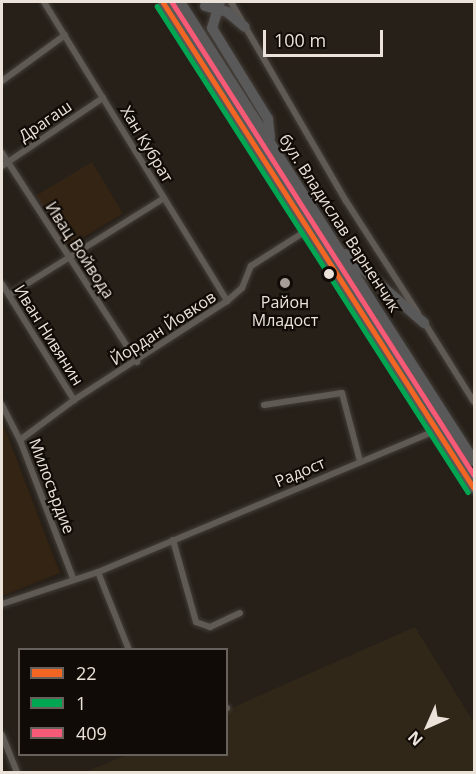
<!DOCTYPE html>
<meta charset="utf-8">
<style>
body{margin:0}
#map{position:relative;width:476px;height:774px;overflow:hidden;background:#262019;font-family:"Open Sans",sans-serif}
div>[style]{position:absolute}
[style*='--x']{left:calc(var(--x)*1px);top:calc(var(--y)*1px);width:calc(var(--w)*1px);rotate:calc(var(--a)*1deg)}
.built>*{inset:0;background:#342414;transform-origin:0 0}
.industrial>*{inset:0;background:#302718}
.roads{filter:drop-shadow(0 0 2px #433d38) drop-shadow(0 0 2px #433d38)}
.minor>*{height:6px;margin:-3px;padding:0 3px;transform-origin:3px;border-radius:3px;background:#5f5a54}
.primary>*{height:10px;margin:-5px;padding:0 5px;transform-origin:5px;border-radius:5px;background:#5a5959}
.bus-1>*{height:4.5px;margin:-2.25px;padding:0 2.25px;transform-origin:2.25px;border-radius:2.25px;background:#f26522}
.bus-2>*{height:4.5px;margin:-2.25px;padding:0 2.25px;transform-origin:2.25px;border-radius:2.25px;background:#00a651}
.bus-3>*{height:4.5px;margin:-2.25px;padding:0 2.25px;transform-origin:2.25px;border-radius:2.25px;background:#f75a77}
.dots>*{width:16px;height:16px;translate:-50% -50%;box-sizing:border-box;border:3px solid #100b06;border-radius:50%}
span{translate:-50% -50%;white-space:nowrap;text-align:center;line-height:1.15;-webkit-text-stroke:4.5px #100b06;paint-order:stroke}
.street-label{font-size:16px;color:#ebe2da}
.poi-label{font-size:16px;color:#ebe2da}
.frame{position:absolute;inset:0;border:3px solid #ebe2da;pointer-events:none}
.legend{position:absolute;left:18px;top:648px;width:210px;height:108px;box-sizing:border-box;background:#100b06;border:2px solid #68615b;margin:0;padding:8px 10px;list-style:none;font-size:18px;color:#ebe2da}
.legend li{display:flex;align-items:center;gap:12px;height:30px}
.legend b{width:30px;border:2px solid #68615b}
.north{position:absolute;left:398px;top:696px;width:60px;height:60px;-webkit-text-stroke:4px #100b06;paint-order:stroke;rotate:225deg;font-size:16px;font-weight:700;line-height:24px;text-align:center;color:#ebe2da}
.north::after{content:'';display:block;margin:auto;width:21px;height:27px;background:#ebe2da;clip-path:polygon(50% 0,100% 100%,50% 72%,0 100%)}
.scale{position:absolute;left:263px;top:30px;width:120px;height:27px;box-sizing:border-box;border:3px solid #ebe2da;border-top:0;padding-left:8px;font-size:18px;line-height:21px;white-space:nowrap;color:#ebe2da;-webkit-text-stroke:4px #100b06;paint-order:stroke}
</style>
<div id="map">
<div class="built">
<i style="left:92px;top:162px;width:60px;height:65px;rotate:59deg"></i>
<i style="clip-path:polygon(2px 421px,60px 573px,2px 596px)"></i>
</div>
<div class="industrial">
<i style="clip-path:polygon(415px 627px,474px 723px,474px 772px,86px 772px,126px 755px,226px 754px,227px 710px)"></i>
</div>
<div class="roads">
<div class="minor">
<i style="--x:44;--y:2;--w:351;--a:58.5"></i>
<i style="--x:231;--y:2;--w:230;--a:60"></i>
<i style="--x:346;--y:201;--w:133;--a:57.3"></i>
<i style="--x:2;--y:81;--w:78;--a:-36.1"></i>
<i style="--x:2;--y:153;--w:249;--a:57.1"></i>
<i style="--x:2;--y:166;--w:122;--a:-34"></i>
<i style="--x:2;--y:284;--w:137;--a:58.2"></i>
<i style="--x:9;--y:295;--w:183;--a:-32"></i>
<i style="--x:424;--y:322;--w:94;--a:58"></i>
<i style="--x:2;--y:405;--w:39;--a:63"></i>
<i style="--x:20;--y:440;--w:148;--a:69"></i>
<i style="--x:264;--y:405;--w:79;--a:-8.7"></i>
<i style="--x:342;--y:393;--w:70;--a:75.2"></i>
<i style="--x:20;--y:440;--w:67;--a:-36.5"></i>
<i style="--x:74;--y:400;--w:182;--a:-32.9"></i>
<i style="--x:227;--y:301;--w:20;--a:-41"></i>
<i style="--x:242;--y:288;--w:24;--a:-68"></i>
<i style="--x:251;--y:266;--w:69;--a:-32.5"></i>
<i style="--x:173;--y:540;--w:85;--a:74.3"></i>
<i style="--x:196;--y:622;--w:15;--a:20"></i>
<i style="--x:210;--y:627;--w:33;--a:-25"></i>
<i style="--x:98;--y:572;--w:84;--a:68.3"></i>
<i style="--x:2;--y:604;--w:101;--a:-18.4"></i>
<i style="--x:98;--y:572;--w:368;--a:-22.7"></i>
<i style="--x:226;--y:708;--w:1;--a:0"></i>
<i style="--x:2;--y:735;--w:40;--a:68"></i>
</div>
<div class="primary">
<i style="--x:163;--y:2;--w:577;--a:57.38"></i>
<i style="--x:180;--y:2;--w:545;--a:57.36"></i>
<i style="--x:220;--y:2;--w:27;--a:107"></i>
<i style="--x:212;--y:28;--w:107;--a:58.4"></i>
<i style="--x:268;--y:119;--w:19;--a:84"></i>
<i style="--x:205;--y:6;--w:23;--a:15"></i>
<i style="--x:227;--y:12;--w:23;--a:40"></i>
<i style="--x:345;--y:254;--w:105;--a:41.1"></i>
</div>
</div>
<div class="bus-1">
<i style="--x:163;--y:2;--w:577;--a:57.38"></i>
</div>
<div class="bus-2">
<i style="--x:157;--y:6;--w:577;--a:57.38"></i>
</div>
<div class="bus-3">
<i style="--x:172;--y:2;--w:561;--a:57.44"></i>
</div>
<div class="dots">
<i style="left:329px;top:274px;background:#ebe2da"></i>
<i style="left:285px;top:283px;background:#a69e96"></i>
</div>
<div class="street-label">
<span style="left:45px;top:121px;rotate:-34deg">Драгаш</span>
<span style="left:147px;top:144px;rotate:59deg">Хан Кубрат</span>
<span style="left:340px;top:223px;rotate:57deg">бул. Владислав Варненчик</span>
<span style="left:80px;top:250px;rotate:57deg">Ивац Войвода</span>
<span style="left:163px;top:328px;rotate:-33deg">Йордан Йовков</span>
<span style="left:49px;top:335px;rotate:58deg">Иван Нивянин</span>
<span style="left:300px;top:472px;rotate:-23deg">Радост</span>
<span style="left:52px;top:486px;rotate:69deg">Милосърдие</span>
</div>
<div class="poi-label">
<span style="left:285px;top:311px">Район<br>Младост</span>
</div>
<div class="frame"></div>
<ul class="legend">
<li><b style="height:8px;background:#f26522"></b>22</li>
<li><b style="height:8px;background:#00a651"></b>1</li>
<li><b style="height:8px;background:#f75a77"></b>409</li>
</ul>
<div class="north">N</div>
<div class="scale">100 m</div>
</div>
